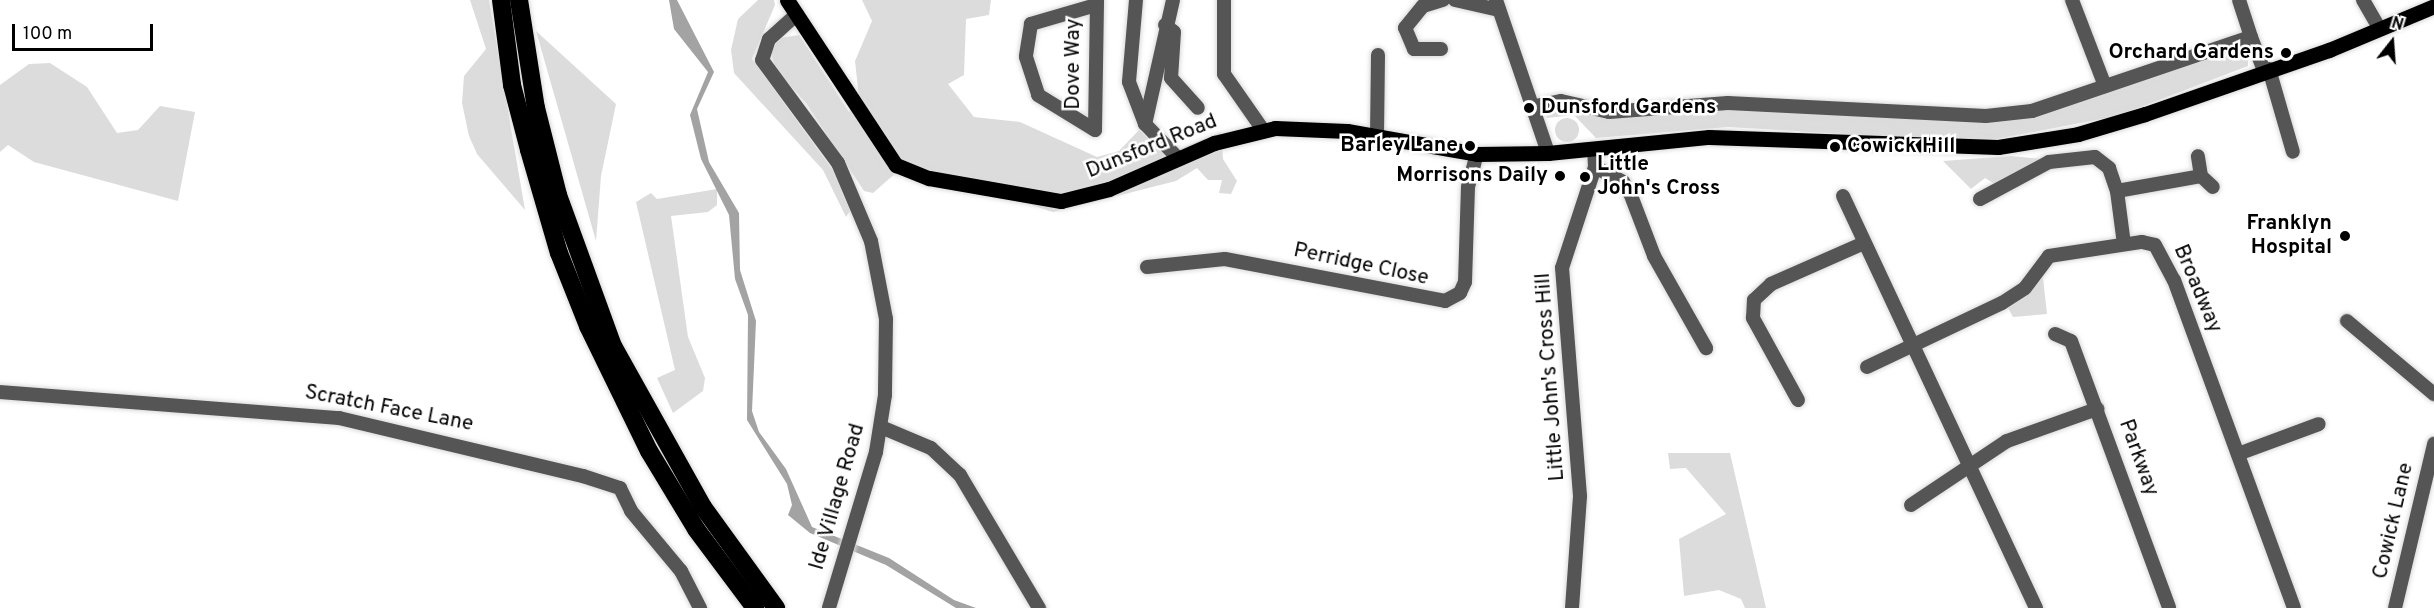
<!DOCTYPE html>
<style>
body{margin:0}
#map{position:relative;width:2434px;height:608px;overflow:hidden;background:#fff;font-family:Overpass,sans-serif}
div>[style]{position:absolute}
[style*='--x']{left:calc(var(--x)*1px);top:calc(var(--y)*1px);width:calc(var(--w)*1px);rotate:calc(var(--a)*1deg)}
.green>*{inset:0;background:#dcdcdc}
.round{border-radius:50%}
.water>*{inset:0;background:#a3a3a3}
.roads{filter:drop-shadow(0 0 2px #dbdbdb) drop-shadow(0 0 2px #dbdbdb)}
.minor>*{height:14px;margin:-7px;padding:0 7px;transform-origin:7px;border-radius:7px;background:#555}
.major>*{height:15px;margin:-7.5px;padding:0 7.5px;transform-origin:7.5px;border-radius:7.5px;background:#000}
.highway>*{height:18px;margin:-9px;padding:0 9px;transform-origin:9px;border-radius:9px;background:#000}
.dots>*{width:16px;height:16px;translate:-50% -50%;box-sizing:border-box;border:3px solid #fff;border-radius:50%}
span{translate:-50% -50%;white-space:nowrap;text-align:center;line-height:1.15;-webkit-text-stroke:5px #fff;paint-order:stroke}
.poi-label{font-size:21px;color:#000;font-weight:700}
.right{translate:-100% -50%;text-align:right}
.left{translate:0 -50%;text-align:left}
.street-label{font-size:21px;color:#000}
.north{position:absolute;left:2362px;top:12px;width:60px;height:60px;-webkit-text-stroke:4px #fff;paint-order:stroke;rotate:17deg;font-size:16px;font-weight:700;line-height:24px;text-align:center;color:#000}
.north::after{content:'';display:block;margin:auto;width:21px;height:27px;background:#000;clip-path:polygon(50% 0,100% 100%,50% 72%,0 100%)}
.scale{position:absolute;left:12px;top:24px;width:141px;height:27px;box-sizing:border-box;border:3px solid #000;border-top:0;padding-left:8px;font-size:18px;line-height:21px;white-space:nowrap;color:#000;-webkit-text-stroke:4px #fff;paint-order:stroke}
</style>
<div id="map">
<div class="green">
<i style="clip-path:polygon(470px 0,489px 0,525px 210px,477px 154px,469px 136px,462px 103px,464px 76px,486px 49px)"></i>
<i style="clip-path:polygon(758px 0,774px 0,775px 5px,752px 59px,834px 172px,850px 211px,846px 217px,823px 170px,734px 73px,731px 50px,738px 19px)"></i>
<i style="clip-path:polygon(862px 0,991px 0,989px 15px,966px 19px,964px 75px,948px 84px,974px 117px,1020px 122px,1097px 157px,1119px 151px,1139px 130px,1165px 155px,1221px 132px,1223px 159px,1237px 181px,1231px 194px,1219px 193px,1222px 180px,1208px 180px,1197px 168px,1176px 181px,1053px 212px,906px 164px,873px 193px,864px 191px,806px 103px,776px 70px,771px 53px,779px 38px,799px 35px,849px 112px,859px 98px,855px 61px,872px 21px)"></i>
<i style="clip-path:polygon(536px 31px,616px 104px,601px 176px,596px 241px)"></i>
<i style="clip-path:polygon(2238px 48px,2248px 52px,2248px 66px,2117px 116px,1980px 142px,1728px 127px,1596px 138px,1574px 115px,1547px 118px,1544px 111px,1715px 107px,1994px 119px)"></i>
<i style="clip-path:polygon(50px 63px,87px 87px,117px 133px,138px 130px,160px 106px,195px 112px,178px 201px,34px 162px,8px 145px,0 152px,0 85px,29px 64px)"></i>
<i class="round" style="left:1555px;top:118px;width:24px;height:24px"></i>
<i style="clip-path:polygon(2011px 156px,2042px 159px,1995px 184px,1985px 178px,1971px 189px,1943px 161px)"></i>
<i style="clip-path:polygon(717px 189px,717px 205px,708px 212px,671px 216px,688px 337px,705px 378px,703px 391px,673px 413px,657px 378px,675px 370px,636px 202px,651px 193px,657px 199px)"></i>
<i style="clip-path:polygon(2043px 278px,2047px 314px,2013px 317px,2008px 308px)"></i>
<i style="clip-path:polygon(1668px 453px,1730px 453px,1766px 608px,1745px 608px,1741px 599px,1719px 590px,1684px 596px,1679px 539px,1726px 514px,1686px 468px,1670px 469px)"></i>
</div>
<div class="water">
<i style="clip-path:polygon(669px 0,677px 0,714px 72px,697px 109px,709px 162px,739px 213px,740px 270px,756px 321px,752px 411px,759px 432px,786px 469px,812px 527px,889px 558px,954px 600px,976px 608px,956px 608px,886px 565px,810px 533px,788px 515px,792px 505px,787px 484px,747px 420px,748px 315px,735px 279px,729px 215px,701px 159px,690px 115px,708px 72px,674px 29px)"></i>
</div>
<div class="roads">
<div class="minor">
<i style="--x:1136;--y:0;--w:82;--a:94.9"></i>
<i style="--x:1129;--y:82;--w:45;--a:69.1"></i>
<i style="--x:1173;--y:0;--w:127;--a:102.7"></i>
<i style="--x:1145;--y:124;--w:46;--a:45.9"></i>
<i style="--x:1224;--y:0;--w:74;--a:90"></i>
<i style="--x:1224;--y:74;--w:68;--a:55.1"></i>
<i style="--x:1455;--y:0;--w:45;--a:12.8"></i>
<i style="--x:1496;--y:0;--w:162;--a:71.2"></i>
<i style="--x:2072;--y:0;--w:92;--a:69"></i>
<i style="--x:2239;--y:0;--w:39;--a:72"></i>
<i style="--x:2363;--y:0;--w:32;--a:60"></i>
<i style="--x:1096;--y:5;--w:68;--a:163.7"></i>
<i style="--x:1031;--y:24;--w:33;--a:99"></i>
<i style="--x:1026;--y:57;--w:40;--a:72"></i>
<i style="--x:1038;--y:95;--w:67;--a:31.6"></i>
<i style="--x:1095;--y:130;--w:130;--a:-89.1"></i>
<i style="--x:797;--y:14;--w:38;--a:138"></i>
<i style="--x:769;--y:39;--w:22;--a:108"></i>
<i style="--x:762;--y:60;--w:128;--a:53.6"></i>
<i style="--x:838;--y:163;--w:85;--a:67.1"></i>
<i style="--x:871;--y:241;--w:79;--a:79.1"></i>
<i style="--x:886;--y:319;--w:76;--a:90.8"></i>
<i style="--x:885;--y:395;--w:58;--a:99"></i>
<i style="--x:876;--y:452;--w:163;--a:106.8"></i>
<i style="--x:1165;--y:25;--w:11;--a:38"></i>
<i style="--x:1174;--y:32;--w:46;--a:93.7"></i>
<i style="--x:1171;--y:78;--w:40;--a:48"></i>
<i style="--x:1441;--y:49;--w:27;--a:180"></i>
<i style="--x:1414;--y:49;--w:23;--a:-113"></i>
<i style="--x:1405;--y:28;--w:28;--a:-51"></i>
<i style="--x:1423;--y:6;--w:21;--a:-17"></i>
<i style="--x:2269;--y:69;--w:86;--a:73.9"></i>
<i style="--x:1535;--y:106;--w:26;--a:-11"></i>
<i style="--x:1561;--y:101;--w:49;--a:12.9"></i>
<i style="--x:1609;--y:112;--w:119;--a:-4.3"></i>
<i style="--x:1728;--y:103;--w:258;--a:2.9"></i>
<i style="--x:1986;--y:116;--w:46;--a:-6.2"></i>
<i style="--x:2032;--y:111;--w:231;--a:-18.7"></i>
<i style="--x:2251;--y:37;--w:36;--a:69"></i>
<i style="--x:1377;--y:136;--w:81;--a:-89.3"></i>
<i style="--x:1595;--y:167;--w:32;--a:28"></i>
<i style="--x:1623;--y:182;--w:13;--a:58"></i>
<i style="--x:1630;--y:193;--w:67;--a:69.1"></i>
<i style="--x:1654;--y:256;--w:106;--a:60.5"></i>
<i style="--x:2201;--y:176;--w:16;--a:43"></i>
<i style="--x:2117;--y:191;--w:85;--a:-10.1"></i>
<i style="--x:2201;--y:176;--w:20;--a:-99"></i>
<i style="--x:1843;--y:196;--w:455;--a:64.9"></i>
<i style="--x:1980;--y:199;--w:78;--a:-28.2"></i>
<i style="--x:2049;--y:162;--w:46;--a:-6.2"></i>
<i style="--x:2095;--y:157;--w:18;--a:38"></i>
<i style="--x:2109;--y:168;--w:24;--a:71"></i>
<i style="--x:2117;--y:191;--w:53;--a:82.5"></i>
<i style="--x:1147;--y:267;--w:78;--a:-5.9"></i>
<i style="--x:1225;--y:259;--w:224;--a:10.8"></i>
<i style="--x:1445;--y:301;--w:17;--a:-28"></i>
<i style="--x:1460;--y:293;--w:12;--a:-66"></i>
<i style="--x:1465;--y:282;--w:95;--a:-88.2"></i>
<i style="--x:1468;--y:187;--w:34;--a:-75"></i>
<i style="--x:2347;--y:321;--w:114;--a:40"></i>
<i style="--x:2055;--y:334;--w:17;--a:24"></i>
<i style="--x:2071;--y:341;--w:284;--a:69.8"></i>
<i style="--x:1867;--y:367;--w:149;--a:-25.4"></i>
<i style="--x:2002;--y:303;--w:27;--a:-33"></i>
<i style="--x:2025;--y:288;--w:40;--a:-53"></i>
<i style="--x:2049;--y:256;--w:94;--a:-8.6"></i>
<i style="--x:2142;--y:242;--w:13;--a:13"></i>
<i style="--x:2155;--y:245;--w:40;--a:62"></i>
<i style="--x:2174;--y:280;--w:349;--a:69.9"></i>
<i style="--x:0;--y:392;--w:340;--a:4.4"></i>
<i style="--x:339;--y:418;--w:251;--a:13.4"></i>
<i style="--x:583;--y:476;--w:39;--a:18"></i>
<i style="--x:620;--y:488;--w:25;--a:64"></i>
<i style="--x:631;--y:511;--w:78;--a:50.2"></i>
<i style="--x:681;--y:571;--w:42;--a:62.8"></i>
<i style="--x:1798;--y:400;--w:94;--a:-118.8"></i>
<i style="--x:1753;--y:318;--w:18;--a:-87"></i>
<i style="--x:1754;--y:300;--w:23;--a:-43"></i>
<i style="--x:1771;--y:284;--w:102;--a:-23.8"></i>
<i style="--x:881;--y:427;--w:54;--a:22.8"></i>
<i style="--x:931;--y:448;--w:40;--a:43"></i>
<i style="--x:960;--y:475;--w:155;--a:59.3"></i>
<i style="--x:2238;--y:454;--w:86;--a:-20.3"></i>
<i style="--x:1911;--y:505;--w:115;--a:-33.7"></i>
<i style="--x:2007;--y:441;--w:96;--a:-19.6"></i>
<i style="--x:1572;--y:608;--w:112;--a:-85.9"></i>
<i style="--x:1580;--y:496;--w:229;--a:-94.5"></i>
<i style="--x:1562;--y:268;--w:106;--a:-71.9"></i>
<i style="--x:1595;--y:167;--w:18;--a:-93"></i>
<i style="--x:2395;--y:608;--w:169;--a:-76.6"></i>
</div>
<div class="major">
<i style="--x:787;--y:0;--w:198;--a:56.6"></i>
<i style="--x:896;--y:165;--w:35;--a:22"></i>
<i style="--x:929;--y:178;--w:134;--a:9.9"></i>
<i style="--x:1061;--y:201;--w:49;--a:-14"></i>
<i style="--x:1109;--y:189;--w:115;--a:-23.7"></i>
<i style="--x:1214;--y:143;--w:63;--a:-13.8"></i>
<i style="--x:1275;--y:128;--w:72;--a:2.4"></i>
<i style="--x:1347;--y:131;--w:132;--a:10"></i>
<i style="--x:1477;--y:154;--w:71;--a:-0.8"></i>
<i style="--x:1548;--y:153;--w:162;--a:-5.7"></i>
<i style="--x:1709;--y:137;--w:289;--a:2"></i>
<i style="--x:1998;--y:147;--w:81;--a:-9.2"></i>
<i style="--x:2078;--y:134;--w:70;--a:-16.6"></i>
<i style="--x:2145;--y:114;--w:195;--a:-19.2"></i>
<i style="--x:2329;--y:50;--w:114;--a:-22.7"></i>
</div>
<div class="highway">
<i style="--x:501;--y:0;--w:86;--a:82.6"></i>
<i style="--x:512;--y:85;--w:67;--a:75.3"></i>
<i style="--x:529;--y:150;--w:107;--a:73.8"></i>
<i style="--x:559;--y:253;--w:79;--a:68.3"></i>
<i style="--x:588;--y:326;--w:139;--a:64"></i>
<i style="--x:649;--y:451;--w:91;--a:58.9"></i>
<i style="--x:696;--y:529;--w:99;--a:53.2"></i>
<i style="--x:519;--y:0;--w:109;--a:81.1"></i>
<i style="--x:536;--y:108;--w:90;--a:75.8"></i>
<i style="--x:558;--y:195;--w:161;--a:70"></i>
<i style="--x:613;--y:346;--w:184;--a:60.8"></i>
<i style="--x:703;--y:507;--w:125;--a:54.1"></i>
</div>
</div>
<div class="dots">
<i style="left:2286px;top:53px;background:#000"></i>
<i style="left:1529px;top:108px;background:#000"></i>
<i style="left:1470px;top:146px;background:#000"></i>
<i style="left:1835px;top:147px;background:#000"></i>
<i style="left:1560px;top:176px;background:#000"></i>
<i style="left:1585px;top:177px;background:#000"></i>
<i style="left:2345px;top:236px;background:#000"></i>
</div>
<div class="poi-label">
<span class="right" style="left:2274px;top:53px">Orchard Gardens</span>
<span class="left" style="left:1541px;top:108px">Dunsford Gardens</span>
<span class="right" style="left:1458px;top:146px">Barley Lane</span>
<span class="left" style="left:1847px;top:147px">Cowick Hill</span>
<span class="left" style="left:1597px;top:177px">Little<br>John's Cross</span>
<span class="right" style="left:1548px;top:176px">Morrisons Daily</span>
<span class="right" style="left:2332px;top:236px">Franklyn<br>Hospital</span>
</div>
<div class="street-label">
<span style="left:1074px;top:64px;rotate:-90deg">Dove Way</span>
<span style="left:1152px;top:147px;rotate:-22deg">Dunsford Road</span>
<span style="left:1361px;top:265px;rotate:12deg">Perridge Close</span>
<span style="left:2197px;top:289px;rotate:67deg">Broadway</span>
<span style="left:1551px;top:377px;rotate:-94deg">Little John's Cross Hill</span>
<span style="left:389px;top:409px;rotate:11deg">Scratch Face Lane</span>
<span style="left:2138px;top:458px;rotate:70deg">Parkway</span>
<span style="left:838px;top:497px;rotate:-74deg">Ide Village Road</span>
<span style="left:2394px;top:521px;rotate:-77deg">Cowick Lane</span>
</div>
<div class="north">N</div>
<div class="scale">100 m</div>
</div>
